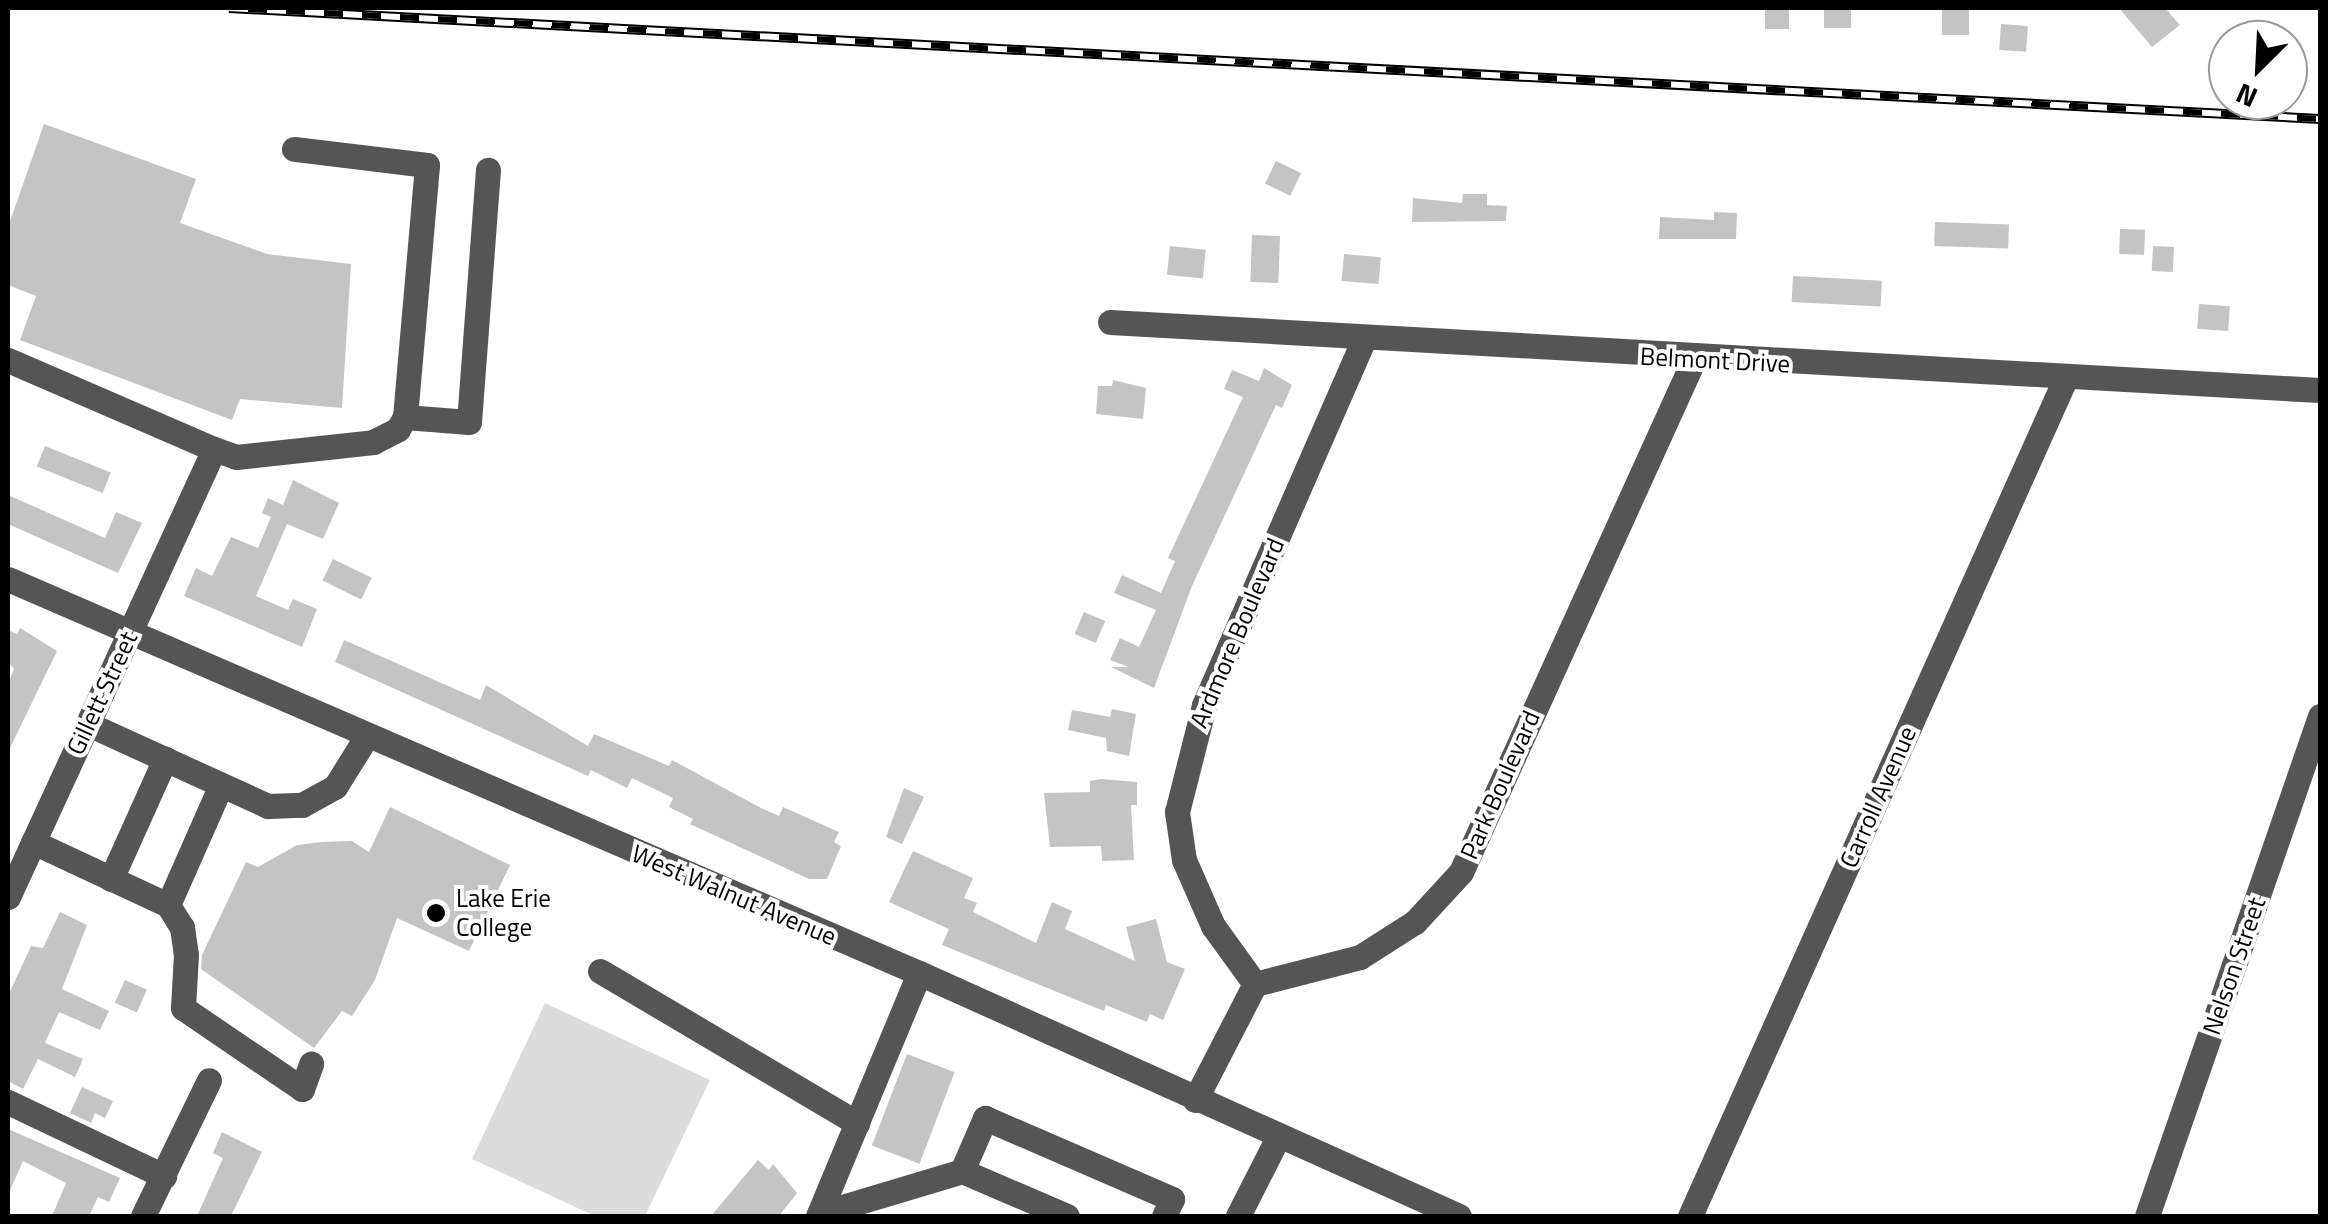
<!DOCTYPE html>
<style>
body{margin:0}
#map{position:relative;width:2328px;height:1224px;overflow:hidden;background:#fff;font-family:"Titillium Web",sans-serif}
div>[style]{position:absolute}
[style*='--x']{left:calc(var(--x)*1px);top:calc(var(--y)*1px);width:calc(var(--w)*1px);rotate:calc(var(--a)*1deg)}
.green>*{inset:0;background:#dcdcdc}
.building>*{inset:0;background:#c4c4c4;transform-origin:0 0}
.minor>*{height:25px;margin:-12.5px;padding:0 12.5px;transform-origin:12.5px;border-radius:12.5px;background:#555}
.rail>*{height:10px;margin-top:-5px;transform-origin:0;background:repeating-linear-gradient(90deg,#fff 0 19px,#000 0 38px);box-sizing:border-box;border-block:2px solid #000}
.dots>*{width:28px;height:28px;translate:-50% -50%;box-sizing:border-box;border:5px solid #fff;border-radius:50%}
span{translate:-50% -50%;white-space:nowrap;text-align:center;line-height:1.15;-webkit-text-stroke:8px #fff;paint-order:stroke}
.street-label{font-size:25px;color:#000}
.poi-label{font-size:25px;color:#000}
.left{translate:0 -50%;text-align:left}
.frame{position:absolute;inset:0;border:10px solid #000;pointer-events:none}
.north{position:absolute;left:2208px;top:20px;width:100px;height:100px;box-sizing:border-box;background:#fff;border:2px solid #999;border-radius:50%;rotate:204deg;font-size:28px;font-weight:700;line-height:40px;text-align:center;color:#000}
.north::after{content:'';display:block;margin:auto;width:35px;height:45px;background:#000;clip-path:polygon(50% 0,100% 100%,50% 72%,0 100%)}
</style>
<div id="map">
<div class="green">
<i style="clip-path:polygon(545px 1003px,710px 1080px,645px 1216px,595px 1216px,472px 1159px)"></i>
</div>
<div class="building">
<i style="left:1765px;top:8px;width:24px;height:21px"></i>
<i style="left:1824px;top:8px;width:27px;height:20px"></i>
<i style="clip-path:polygon(2119px 8px,2165px 8px,2180px 25px,2152px 47px)"></i>
<i style="left:1942px;top:10px;width:27px;height:25px"></i>
<i style="left:2001px;top:24px;width:27px;height:26px;rotate:4deg"></i>
<i style="clip-path:polygon(44px 124px,196px 179px,180px 223px,267px 254px,351px 264px,342px 408px,240px 399px,232px 420px,20px 340px,36px 296px,8px 285px,8px 227px)"></i>
<i style="left:1276px;top:161px;width:28px;height:25px;rotate:26deg"></i>
<i style="clip-path:polygon(1463px 194px,1487px 194px,1487px 205px,1507px 206px,1506px 221px,1412px 222px,1413px 198px,1462px 203px)"></i>
<i style="clip-path:polygon(1714px 212px,1737px 213px,1736px 239px,1659px 239px,1660px 217px,1714px 220px)"></i>
<i style="left:1935px;top:222px;width:74px;height:24px;rotate:2deg"></i>
<i style="left:2120px;top:229px;width:25px;height:25px;rotate:2deg"></i>
<i style="left:1252px;top:235px;width:28px;height:47px;rotate:2deg"></i>
<i style="left:1170px;top:246px;width:36px;height:29px;rotate:6deg"></i>
<i style="left:2153px;top:246px;width:21px;height:25px;rotate:3deg"></i>
<i style="left:1344px;top:254px;width:37px;height:27px;rotate:5deg"></i>
<i style="left:1793px;top:276px;width:89px;height:26px;rotate:3deg"></i>
<i style="left:2199px;top:304px;width:31px;height:25px;rotate:4deg"></i>
<i style="clip-path:polygon(1264px 368px,1292px 385px,1282px 408px,1276px 405px,1192px 586px,1154px 688px,1111px 667px,1129px 667px,1110px 660px,1120px 638px,1139px 647px,1156px 610px,1114px 593px,1122px 575px,1161px 593px,1175px 561px,1168px 558px,1243px 397px,1224px 389px,1232px 370px,1259px 381px)"></i>
<i style="clip-path:polygon(1113px 380px,1146px 388px,1143px 419px,1096px 414px,1098px 386px,1112px 386px)"></i>
<i style="left:45px;top:446px;width:71px;height:22px;rotate:22deg"></i>
<i style="clip-path:polygon(293px 480px,339px 503px,323px 539px,287px 524px,256px 596px,288px 610px,293px 599px,317px 609px,302px 647px,184px 596px,196px 568px,212px 576px,231px 537px,258px 548px,271px 517px,262px 513px,268px 498px,283px 505px)"></i>
<i style="clip-path:polygon(8px 495px,105px 538px,116px 512px,142px 523px,118px 573px,8px 524px)"></i>
<i style="left:333px;top:559px;width:43px;height:24px;rotate:26deg"></i>
<i style="left:1084px;top:612px;width:23px;height:24px;rotate:23deg"></i>
<i style="clip-path:polygon(20px 628px,57px 651px,8px 752px,8px 684px,14px 669px,8px 662px,8px 630px,17px 634px)"></i>
<i style="clip-path:polygon(344px 640px,480px 700px,486px 685px,588px 746px,594px 734px,669px 766px,672px 760px,761px 808px,779px 816px,783px 807px,839px 832px,834px 842px,841px 846px,827px 879px,809px 879px,690px 824px,693px 819px,669px 807px,673px 798px,632px 778px,627px 788px,591px 770px,588px 776px,335px 662px)"></i>
<i style="clip-path:polygon(1112px 709px,1136px 714px,1129px 756px,1107px 751px,1106px 738px,1068px 730px,1072px 710px,1110px 717px)"></i>
<i style="clip-path:polygon(1101px 779px,1137px 782px,1137px 805px,1131px 805px,1134px 860px,1102px 861px,1101px 846px,1050px 847px,1044px 793px,1090px 792px,1090px 781px)"></i>
<i style="clip-path:polygon(904px 788px,924px 797px,902px 844px,886px 837px)"></i>
<i style="clip-path:polygon(390px 807px,510px 865px,469px 951px,397px 918px,375px 980px,352px 1016px,342px 1011px,314px 1048px,201px 969px,202px 955px,246px 862px,258px 867px,297px 845px,322px 842px,352px 841px,369px 852px)"></i>
<i style="clip-path:polygon(913px 851px,973px 878px,964px 898px,977px 903px,973px 912px,1036px 943px,1052px 902px,1072px 911px,1065px 929px,1135px 961px,1126px 927px,1156px 919px,1167px 962px,1185px 969px,1163px 1020px,1150px 1014px,1147px 1022px,1106px 1005px,1104px 1011px,942px 945px,949px 929px,889px 902px)"></i>
<i style="clip-path:polygon(60px 912px,87px 925px,62px 989px,109px 1011px,100px 1030px,59px 1012px,45px 1043px,83px 1059px,75px 1077px,38px 1059px,23px 1089px,8px 1081px,8px 996px,31px 946px,43px 948px)"></i>
<i style="left:125px;top:980px;width:24px;height:25px;rotate:24deg"></i>
<i style="left:907px;top:1054px;width:51px;height:98px;rotate:21deg"></i>
<i style="clip-path:polygon(82px 1087px,113px 1101px,105px 1118px,95px 1113px,91px 1123px,70px 1113px)"></i>
<i style="clip-path:polygon(8px 1129px,120px 1178px,109px 1202px,98px 1197px,89px 1216px,52px 1216px,66px 1183px,23px 1161px,8px 1195px)"></i>
<i style="clip-path:polygon(222px 1132px,262px 1152px,231px 1216px,197px 1216px,223px 1158px,213px 1153px)"></i>
<i style="clip-path:polygon(758px 1160px,769px 1170px,773px 1164px,797px 1193px,779px 1216px,711px 1216px)"></i>
</div>
<div class="minor">
<i style="--x:1110;--y:322;--w:1212;--a:3.22"></i>
<i style="--x:8;--y:360;--w:224;--a:23.4"></i>
<i style="--x:405;--y:417;--w:64;--a:4.5"></i>
<i style="--x:469;--y:422;--w:253;--a:-85.7"></i>
<i style="--x:8;--y:579;--w:993;--a:23.39"></i>
<i style="--x:919;--y:973;--w:592;--a:24.23"></i>
<i style="--x:88;--y:724;--w:198;--a:24.5"></i>
<i style="--x:268;--y:806;--w:34;--a:-2"></i>
<i style="--x:302;--y:805;--w:38;--a:-29"></i>
<i style="--x:335;--y:787;--w:57;--a:-58"></i>
<i style="--x:33;--y:842;--w:149;--a:25"></i>
<i style="--x:168;--y:905;--w:26;--a:58"></i>
<i style="--x:182;--y:927;--w:27;--a:82"></i>
<i style="--x:186;--y:954;--w:54;--a:93.2"></i>
<i style="--x:183;--y:1008;--w:144;--a:34.2"></i>
<i style="--x:302;--y:1089;--w:27;--a:-70"></i>
<i style="--x:111;--y:879;--w:132;--a:-65.8"></i>
<i style="--x:8;--y:897;--w:493;--a:-65.3"></i>
<i style="--x:214;--y:449;--w:23;--a:20"></i>
<i style="--x:236;--y:457;--w:138;--a:-6.2"></i>
<i style="--x:373;--y:442;--w:28;--a:-27"></i>
<i style="--x:398;--y:429;--w:14;--a:-60"></i>
<i style="--x:405;--y:417;--w:253;--a:-85"></i>
<i style="--x:427;--y:165;--w:134;--a:-173.1"></i>
<i style="--x:168;--y:905;--w:131;--a:-66.2"></i>
<i style="--x:600;--y:971;--w:299;--a:30.6"></i>
<i style="--x:1255;--y:984;--w:72;--a:-125.9"></i>
<i style="--x:1213;--y:926;--w:72;--a:-113.7"></i>
<i style="--x:1184;--y:860;--w:49;--a:-98.3"></i>
<i style="--x:1177;--y:812;--w:110;--a:-75.8"></i>
<i style="--x:1204;--y:705;--w:400;--a:-66.4"></i>
<i style="--x:1195;--y:1100;--w:131;--a:-62.7"></i>
<i style="--x:1255;--y:984;--w:108;--a:-14.4"></i>
<i style="--x:1360;--y:957;--w:65;--a:-32.5"></i>
<i style="--x:1415;--y:922;--w:68;--a:-47.4"></i>
<i style="--x:1461;--y:872;--w:563;--a:-65.57"></i>
<i style="--x:8;--y:1102;--w:173;--a:25.4"></i>
<i style="--x:962;--y:1171;--w:58;--a:-66.5"></i>
<i style="--x:985;--y:1118;--w:204;--a:23.4"></i>
<i style="--x:1172;--y:1199;--w:19;--a:115"></i>
<i style="--x:819;--y:1214;--w:149;--a:-16.7"></i>
<i style="--x:962;--y:1171;--w:114;--a:23.2"></i>
<i style="--x:143;--y:1216;--w:151;--a:-64.1"></i>
<i style="--x:818;--y:1216;--w:263;--a:-67.4"></i>
<i style="--x:1238;--y:1216;--w:86;--a:-63.1"></i>
<i style="--x:1690;--y:1216;--w:919;--a:-65.86"></i>
<i style="--x:2147;--y:1216;--w:529;--a:-70.91"></i>
</div>
<div class="rail">
<i style="--x:229;--y:8;--w:2094;--a:3.04"></i>
</div>
<div class="dots">
<i style="left:436px;top:913px;background:#000"></i>
</div>
<div class="street-label">
<span style="left:1715px;top:360px;rotate:3deg">Belmont Drive</span>
<span style="left:1237px;top:633px;rotate:-67deg">Ardmore Boulevard</span>
<span style="left:102px;top:693px;rotate:-65deg">Gillett Street</span>
<span style="left:1500px;top:785px;rotate:-66deg">Park Boulevard</span>
<span style="left:1878px;top:797px;rotate:-66deg">Carroll Avenue</span>
<span style="left:734px;top:895px;rotate:23deg">West Walnut Avenue</span>
<span style="left:2234px;top:966px;rotate:-71deg">Nelson Street</span>
</div>
<div class="poi-label">
<span class="left" style="left:456px;top:913px">Lake Erie<br>College</span>
</div>
<div class="frame"></div>
<div class="north">N</div>
</div>
